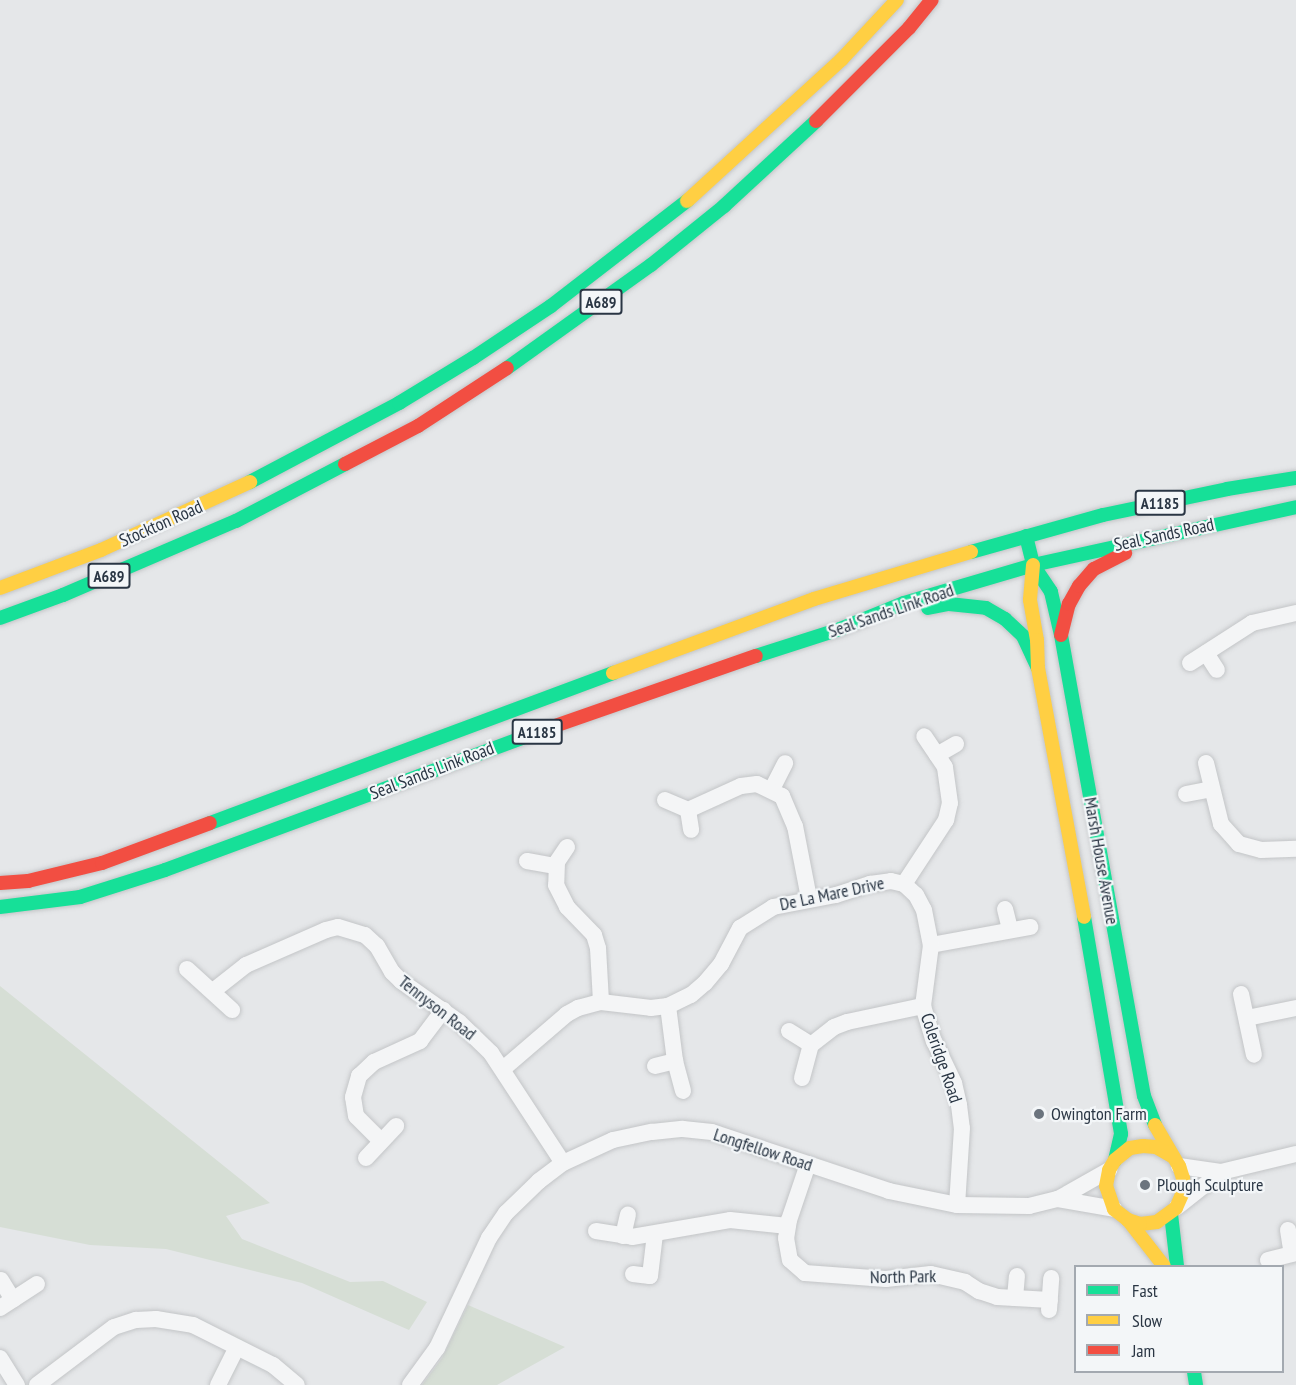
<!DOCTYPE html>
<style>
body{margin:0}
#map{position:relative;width:1296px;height:1385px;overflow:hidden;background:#e5e7e9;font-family:"PT Sans Narrow",sans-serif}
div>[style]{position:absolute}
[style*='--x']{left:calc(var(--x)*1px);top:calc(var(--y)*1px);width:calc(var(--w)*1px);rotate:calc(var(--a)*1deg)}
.green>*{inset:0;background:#d6ded5}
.roads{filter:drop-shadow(0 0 2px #c3c5c7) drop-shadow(0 0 2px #c3c5c7)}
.street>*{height:16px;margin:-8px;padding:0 8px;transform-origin:8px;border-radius:8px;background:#f4f5f6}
.fast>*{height:14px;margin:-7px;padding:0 7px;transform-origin:7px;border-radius:7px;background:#16e098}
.slow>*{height:14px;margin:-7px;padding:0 7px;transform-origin:7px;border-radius:7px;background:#ffcf43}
.jam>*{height:14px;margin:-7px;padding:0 7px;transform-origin:7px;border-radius:7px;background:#f24e42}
.dots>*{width:16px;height:16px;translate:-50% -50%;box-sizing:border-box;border:3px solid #f3f6f8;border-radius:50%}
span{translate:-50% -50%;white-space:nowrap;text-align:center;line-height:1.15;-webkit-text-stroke:4.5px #f3f6f8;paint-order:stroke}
.shield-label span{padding:2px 4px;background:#f3f6f8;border:2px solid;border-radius:4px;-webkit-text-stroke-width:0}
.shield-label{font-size:16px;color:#2a3644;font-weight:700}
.street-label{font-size:18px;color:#2a3644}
.poi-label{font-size:18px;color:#2a3644}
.left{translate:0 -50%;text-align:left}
.legend{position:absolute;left:1074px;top:1265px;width:210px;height:108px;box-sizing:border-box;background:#f3f6f8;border:2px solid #a3a9b0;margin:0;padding:8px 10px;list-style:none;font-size:18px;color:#2a3644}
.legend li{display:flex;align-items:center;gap:12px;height:30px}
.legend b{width:30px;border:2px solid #a3a9b0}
</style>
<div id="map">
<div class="green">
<i style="clip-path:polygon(0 986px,270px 1203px,226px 1216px,242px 1239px,350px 1282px,383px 1281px,427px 1302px,409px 1330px,302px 1283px,166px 1249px,90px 1245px,0 1227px)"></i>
<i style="clip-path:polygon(468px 1305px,565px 1347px,497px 1385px,422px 1385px,442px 1358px)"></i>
</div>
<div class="roads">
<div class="street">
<i style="--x:1206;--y:653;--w:20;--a:57"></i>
<i style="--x:1190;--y:663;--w:74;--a:-32.8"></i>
<i style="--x:1252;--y:623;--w:45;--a:-12.8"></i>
<i style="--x:937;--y:755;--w:22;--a:-30"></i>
<i style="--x:1206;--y:763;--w:63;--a:76.2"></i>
<i style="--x:1221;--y:824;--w:27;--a:48"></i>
<i style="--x:1239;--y:844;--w:23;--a:15"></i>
<i style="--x:1261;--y:850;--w:35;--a:-2"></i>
<i style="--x:772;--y:789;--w:29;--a:-63"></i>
<i style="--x:1186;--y:794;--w:26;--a:-11"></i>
<i style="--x:665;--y:800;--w:25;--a:23"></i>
<i style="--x:688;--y:810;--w:20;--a:81"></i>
<i style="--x:688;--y:810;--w:58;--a:-24.4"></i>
<i style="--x:741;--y:786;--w:16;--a:-7"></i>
<i style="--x:757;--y:784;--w:28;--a:26"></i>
<i style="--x:782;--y:796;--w:33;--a:67"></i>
<i style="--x:795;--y:826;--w:73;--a:79"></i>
<i style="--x:567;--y:847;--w:18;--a:124"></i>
<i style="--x:557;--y:862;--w:23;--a:92"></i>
<i style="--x:556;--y:885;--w:25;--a:63"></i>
<i style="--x:567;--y:907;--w:39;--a:46"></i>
<i style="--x:594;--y:935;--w:14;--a:73"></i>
<i style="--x:598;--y:948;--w:54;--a:86.8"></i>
<i style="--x:527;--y:861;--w:29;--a:10"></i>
<i style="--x:904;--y:884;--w:77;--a:-56.7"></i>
<i style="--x:946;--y:820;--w:17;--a:-77"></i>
<i style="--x:950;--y:803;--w:36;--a:-98"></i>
<i style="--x:945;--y:767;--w:37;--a:-124"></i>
<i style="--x:1005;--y:909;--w:21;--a:76"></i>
<i style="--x:931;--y:945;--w:101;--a:-10.3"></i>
<i style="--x:187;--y:969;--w:61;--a:42.3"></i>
<i style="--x:213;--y:991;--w:42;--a:-38.2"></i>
<i style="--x:246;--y:965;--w:87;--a:-23.6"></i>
<i style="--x:326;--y:930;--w:12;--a:-14"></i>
<i style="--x:338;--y:927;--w:28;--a:17"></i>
<i style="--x:365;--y:935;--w:16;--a:43"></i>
<i style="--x:377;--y:946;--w:30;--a:60"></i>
<i style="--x:392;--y:972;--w:13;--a:45"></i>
<i style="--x:401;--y:981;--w:71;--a:35.3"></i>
<i style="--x:459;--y:1022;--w:45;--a:44.1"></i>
<i style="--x:491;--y:1053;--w:131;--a:56.8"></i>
<i style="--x:1241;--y:994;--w:62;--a:78"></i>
<i style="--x:668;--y:1006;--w:55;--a:82.7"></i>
<i style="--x:675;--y:1061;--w:31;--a:75"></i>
<i style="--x:1247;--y:1018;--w:50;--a:-11.5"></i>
<i style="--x:789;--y:1031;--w:26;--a:32"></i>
<i style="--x:655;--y:1066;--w:21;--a:-14"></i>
<i style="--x:503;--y:1069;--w:84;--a:-40.7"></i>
<i style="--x:567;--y:1014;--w:13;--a:-29"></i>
<i style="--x:578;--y:1008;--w:24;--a:-15"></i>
<i style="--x:601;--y:1002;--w:50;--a:6.8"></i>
<i style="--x:651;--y:1008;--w:17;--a:-7"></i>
<i style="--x:668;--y:1006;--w:25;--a:-26"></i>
<i style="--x:691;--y:995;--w:18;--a:-41"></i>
<i style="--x:705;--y:983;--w:25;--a:-50"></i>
<i style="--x:721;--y:964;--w:41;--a:-62.2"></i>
<i style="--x:740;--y:928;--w:39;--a:-32"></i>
<i style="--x:773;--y:907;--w:64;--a:-10.8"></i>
<i style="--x:836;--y:895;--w:36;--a:-18"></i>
<i style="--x:870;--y:884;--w:21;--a:-8"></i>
<i style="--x:891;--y:881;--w:13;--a:13"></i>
<i style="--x:904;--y:884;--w:16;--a:43"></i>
<i style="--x:916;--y:895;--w:17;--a:62"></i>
<i style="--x:924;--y:910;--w:36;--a:79"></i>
<i style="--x:931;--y:945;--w:62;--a:97.5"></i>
<i style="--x:923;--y:1006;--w:37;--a:73"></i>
<i style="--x:934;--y:1041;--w:47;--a:64.5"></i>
<i style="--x:954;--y:1083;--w:23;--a:77"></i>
<i style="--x:959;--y:1105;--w:23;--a:83"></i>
<i style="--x:962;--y:1128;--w:77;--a:93.7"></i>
<i style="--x:802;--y:1078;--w:34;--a:-75"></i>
<i style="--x:811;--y:1045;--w:29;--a:-38"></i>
<i style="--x:834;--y:1027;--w:14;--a:-21"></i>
<i style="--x:847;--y:1022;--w:78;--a:-11.9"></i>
<i style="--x:381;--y:1141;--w:35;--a:-135"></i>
<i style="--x:356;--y:1116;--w:19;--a:-99"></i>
<i style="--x:353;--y:1097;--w:22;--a:-74"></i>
<i style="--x:359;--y:1076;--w:21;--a:-43"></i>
<i style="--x:374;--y:1062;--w:51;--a:-24.5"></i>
<i style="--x:420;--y:1041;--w:39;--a:-53"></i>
<i style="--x:366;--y:1158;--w:44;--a:-46.8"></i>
<i style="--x:808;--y:1164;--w:59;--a:108.7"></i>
<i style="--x:789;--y:1220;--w:18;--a:99"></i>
<i style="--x:786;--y:1238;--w:22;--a:80"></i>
<i style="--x:790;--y:1260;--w:20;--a:41"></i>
<i style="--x:805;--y:1273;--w:81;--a:4.2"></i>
<i style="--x:886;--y:1279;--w:45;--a:-6.3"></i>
<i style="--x:931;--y:1274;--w:35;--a:13"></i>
<i style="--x:965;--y:1282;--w:17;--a:33"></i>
<i style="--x:979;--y:1291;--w:19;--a:18"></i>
<i style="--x:997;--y:1297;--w:53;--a:3.2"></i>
<i style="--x:1179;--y:1166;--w:42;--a:8.1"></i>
<i style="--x:1221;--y:1172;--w:77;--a:-13.5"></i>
<i style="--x:1058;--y:1199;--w:57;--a:10.1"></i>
<i style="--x:1177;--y:1207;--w:56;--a:-38.5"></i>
<i style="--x:1288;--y:1230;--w:24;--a:81"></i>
<i style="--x:596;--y:1231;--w:36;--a:9"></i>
<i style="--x:632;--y:1237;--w:99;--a:-9.8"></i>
<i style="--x:730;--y:1220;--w:58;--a:5.9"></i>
<i style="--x:623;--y:1236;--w:22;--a:-77"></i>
<i style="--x:1268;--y:1260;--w:29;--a:-14"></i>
<i style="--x:633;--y:1274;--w:17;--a:7"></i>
<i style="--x:650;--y:1276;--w:42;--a:-83.2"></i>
<i style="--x:1;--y:1280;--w:23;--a:59"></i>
<i style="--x:1015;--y:1298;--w:22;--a:-85"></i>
<i style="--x:0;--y:1308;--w:44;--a:-33"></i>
<i style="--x:1049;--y:1310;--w:32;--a:-86"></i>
<i style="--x:0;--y:1358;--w:32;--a:58"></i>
<i style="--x:37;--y:1385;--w:96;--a:-37"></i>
<i style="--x:114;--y:1327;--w:23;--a:-18"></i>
<i style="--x:136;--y:1320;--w:20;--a:-3"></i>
<i style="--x:156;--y:1319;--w:37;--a:9"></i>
<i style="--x:193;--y:1325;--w:89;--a:26.6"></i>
<i style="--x:273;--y:1365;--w:31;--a:40"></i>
<i style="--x:218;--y:1385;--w:42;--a:-63.4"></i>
<i style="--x:410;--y:1385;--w:46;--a:-53.9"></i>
<i style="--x:437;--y:1348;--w:122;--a:-64.7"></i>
<i style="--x:489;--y:1238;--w:30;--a:-56"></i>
<i style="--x:506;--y:1213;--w:46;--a:-44.1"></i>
<i style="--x:539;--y:1181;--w:30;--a:-37"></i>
<i style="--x:563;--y:1163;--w:55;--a:-24.7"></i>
<i style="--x:613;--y:1140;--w:40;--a:-12"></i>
<i style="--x:652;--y:1132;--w:31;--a:-6"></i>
<i style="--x:683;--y:1129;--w:29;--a:6"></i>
<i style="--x:712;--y:1132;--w:187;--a:18.4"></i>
<i style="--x:889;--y:1191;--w:69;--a:11.6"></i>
<i style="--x:957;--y:1205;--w:72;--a:0.8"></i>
<i style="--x:1029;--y:1206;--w:30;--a:-14"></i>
<i style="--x:1058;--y:1199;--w:59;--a:-29.6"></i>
</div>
<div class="fast">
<i style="--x:507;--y:368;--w:177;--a:-35.6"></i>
<i style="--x:651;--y:265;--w:94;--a:-38.9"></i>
<i style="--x:724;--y:206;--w:125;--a:-42.7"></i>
<i style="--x:250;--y:482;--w:169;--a:-27.9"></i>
<i style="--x:399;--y:403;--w:87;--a:-31.3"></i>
<i style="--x:473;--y:358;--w:94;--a:-33.7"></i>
<i style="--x:551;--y:306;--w:172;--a:-37.7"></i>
<i style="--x:1026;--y:536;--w:30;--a:76"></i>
<i style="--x:1033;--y:565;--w:32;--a:56"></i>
<i style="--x:1051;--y:592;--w:44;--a:76.9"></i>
<i style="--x:1061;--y:635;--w:468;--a:79.8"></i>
<i style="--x:1144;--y:1096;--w:31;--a:69"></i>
<i style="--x:971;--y:552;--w:137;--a:-15.7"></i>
<i style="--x:1103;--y:515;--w:127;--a:-11.8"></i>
<i style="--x:1227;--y:489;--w:70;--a:-9.1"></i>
<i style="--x:928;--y:608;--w:21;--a:-11"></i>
<i style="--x:949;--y:604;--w:37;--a:6"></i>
<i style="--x:986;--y:608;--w:22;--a:30"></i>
<i style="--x:1005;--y:619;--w:25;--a:43"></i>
<i style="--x:1023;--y:636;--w:35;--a:65"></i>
<i style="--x:0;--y:618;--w:67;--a:-20.1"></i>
<i style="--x:63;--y:595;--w:188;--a:-23.2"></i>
<i style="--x:236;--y:521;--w:123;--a:-27.6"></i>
<i style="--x:756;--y:656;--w:88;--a:-17.8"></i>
<i style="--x:840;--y:629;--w:69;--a:-22.1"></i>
<i style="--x:904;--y:603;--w:134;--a:-16.4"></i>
<i style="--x:1033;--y:565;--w:269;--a:-12.4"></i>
<i style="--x:210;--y:823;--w:430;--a:-20.4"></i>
<i style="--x:0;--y:907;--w:81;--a:-7.1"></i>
<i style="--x:80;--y:897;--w:89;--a:-17.6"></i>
<i style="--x:165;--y:870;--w:409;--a:-20.3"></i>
<i style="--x:1084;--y:917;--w:220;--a:80.3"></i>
<i style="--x:1121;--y:1134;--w:27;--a:103"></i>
<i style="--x:1171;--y:1214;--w:52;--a:83.4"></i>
<i style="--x:1194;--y:1372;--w:13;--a:81"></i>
</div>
<div class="slow">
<i style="--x:687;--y:201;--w:209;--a:-42.5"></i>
<i style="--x:841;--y:60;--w:82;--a:-47"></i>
<i style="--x:1033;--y:565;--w:35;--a:95"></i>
<i style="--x:1030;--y:600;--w:41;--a:80.1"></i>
<i style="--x:1037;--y:640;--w:28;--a:88"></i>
<i style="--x:1038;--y:668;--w:253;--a:79.5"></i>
<i style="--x:0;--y:588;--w:108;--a:-20.6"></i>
<i style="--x:101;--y:550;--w:164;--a:-24.5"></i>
<i style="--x:613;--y:673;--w:214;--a:-20.2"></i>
<i style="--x:814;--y:599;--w:164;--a:-16.7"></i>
<i style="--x:1155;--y:1125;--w:48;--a:59.7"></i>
<i style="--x:1179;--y:1166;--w:13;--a:72"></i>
<i style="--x:1183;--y:1178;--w:12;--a:85"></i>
<i style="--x:1184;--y:1190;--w:20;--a:114"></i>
<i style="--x:1176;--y:1208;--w:24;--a:144"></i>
<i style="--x:1157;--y:1222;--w:17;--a:173"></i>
<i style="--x:1140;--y:1224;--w:13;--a:-162"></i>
<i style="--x:1128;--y:1220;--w:18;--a:-142"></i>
<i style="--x:1114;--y:1209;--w:24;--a:-109"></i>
<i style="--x:1106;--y:1186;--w:16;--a:-79"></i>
<i style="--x:1109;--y:1170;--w:12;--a:-59"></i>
<i style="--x:1115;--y:1160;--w:19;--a:-39"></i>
<i style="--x:1130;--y:1148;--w:13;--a:-9"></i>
<i style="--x:1143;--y:1146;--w:13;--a:4"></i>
<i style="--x:1156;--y:1147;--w:20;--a:30"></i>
<i style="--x:1128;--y:1220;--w:58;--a:52"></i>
</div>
<div class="jam">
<i style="--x:816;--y:121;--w:132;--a:-45"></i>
<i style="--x:909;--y:28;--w:36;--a:-51"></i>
<i style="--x:345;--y:464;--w:82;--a:-27.5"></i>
<i style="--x:418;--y:426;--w:106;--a:-33.1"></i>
<i style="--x:1061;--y:635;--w:32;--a:-76"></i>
<i style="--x:1069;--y:604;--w:21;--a:-61"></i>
<i style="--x:1079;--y:586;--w:23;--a:-49"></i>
<i style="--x:1094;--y:569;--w:35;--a:-27"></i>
<i style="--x:549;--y:728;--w:219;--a:-19.2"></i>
<i style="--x:0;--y:883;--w:28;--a:-4"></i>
<i style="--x:28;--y:881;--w:76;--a:-13.7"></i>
<i style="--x:102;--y:863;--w:115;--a:-20.3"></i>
</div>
</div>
<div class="dots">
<i style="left:1039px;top:1114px;background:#6b747e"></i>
<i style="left:1145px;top:1185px;background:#6b747e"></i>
</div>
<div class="shield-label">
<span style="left:601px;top:302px">A689</span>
<span style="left:1160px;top:503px">A1185</span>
<span style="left:109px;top:576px">A689</span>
<span style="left:537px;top:732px">A1185</span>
</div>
<div class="street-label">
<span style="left:161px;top:524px;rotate:-24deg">Stockton Road</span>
<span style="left:1164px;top:535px;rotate:-12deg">Seal Sands Road</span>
<span style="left:891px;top:611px;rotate:-19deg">Seal Sands Link Road</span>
<span style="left:432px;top:771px;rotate:-21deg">Seal Sands Link Road</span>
<span style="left:1101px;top:861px;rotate:80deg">Marsh House Avenue</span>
<span style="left:832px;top:894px;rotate:-12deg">De La Mare Drive</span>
<span style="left:437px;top:1008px;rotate:38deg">Tennyson Road</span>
<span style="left:941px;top:1058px;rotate:71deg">Coleridge Road</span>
<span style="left:763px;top:1150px;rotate:18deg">Longfellow Road</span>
<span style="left:903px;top:1277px;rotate:-1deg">North Park</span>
</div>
<div class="poi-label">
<span class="left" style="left:1051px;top:1114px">Owington Farm</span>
<span class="left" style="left:1157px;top:1185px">Plough Sculpture</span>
</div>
<ul class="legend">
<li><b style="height:8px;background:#16e098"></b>Fast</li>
<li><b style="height:8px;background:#ffcf43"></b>Slow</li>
<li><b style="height:8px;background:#f24e42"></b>Jam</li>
</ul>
</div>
